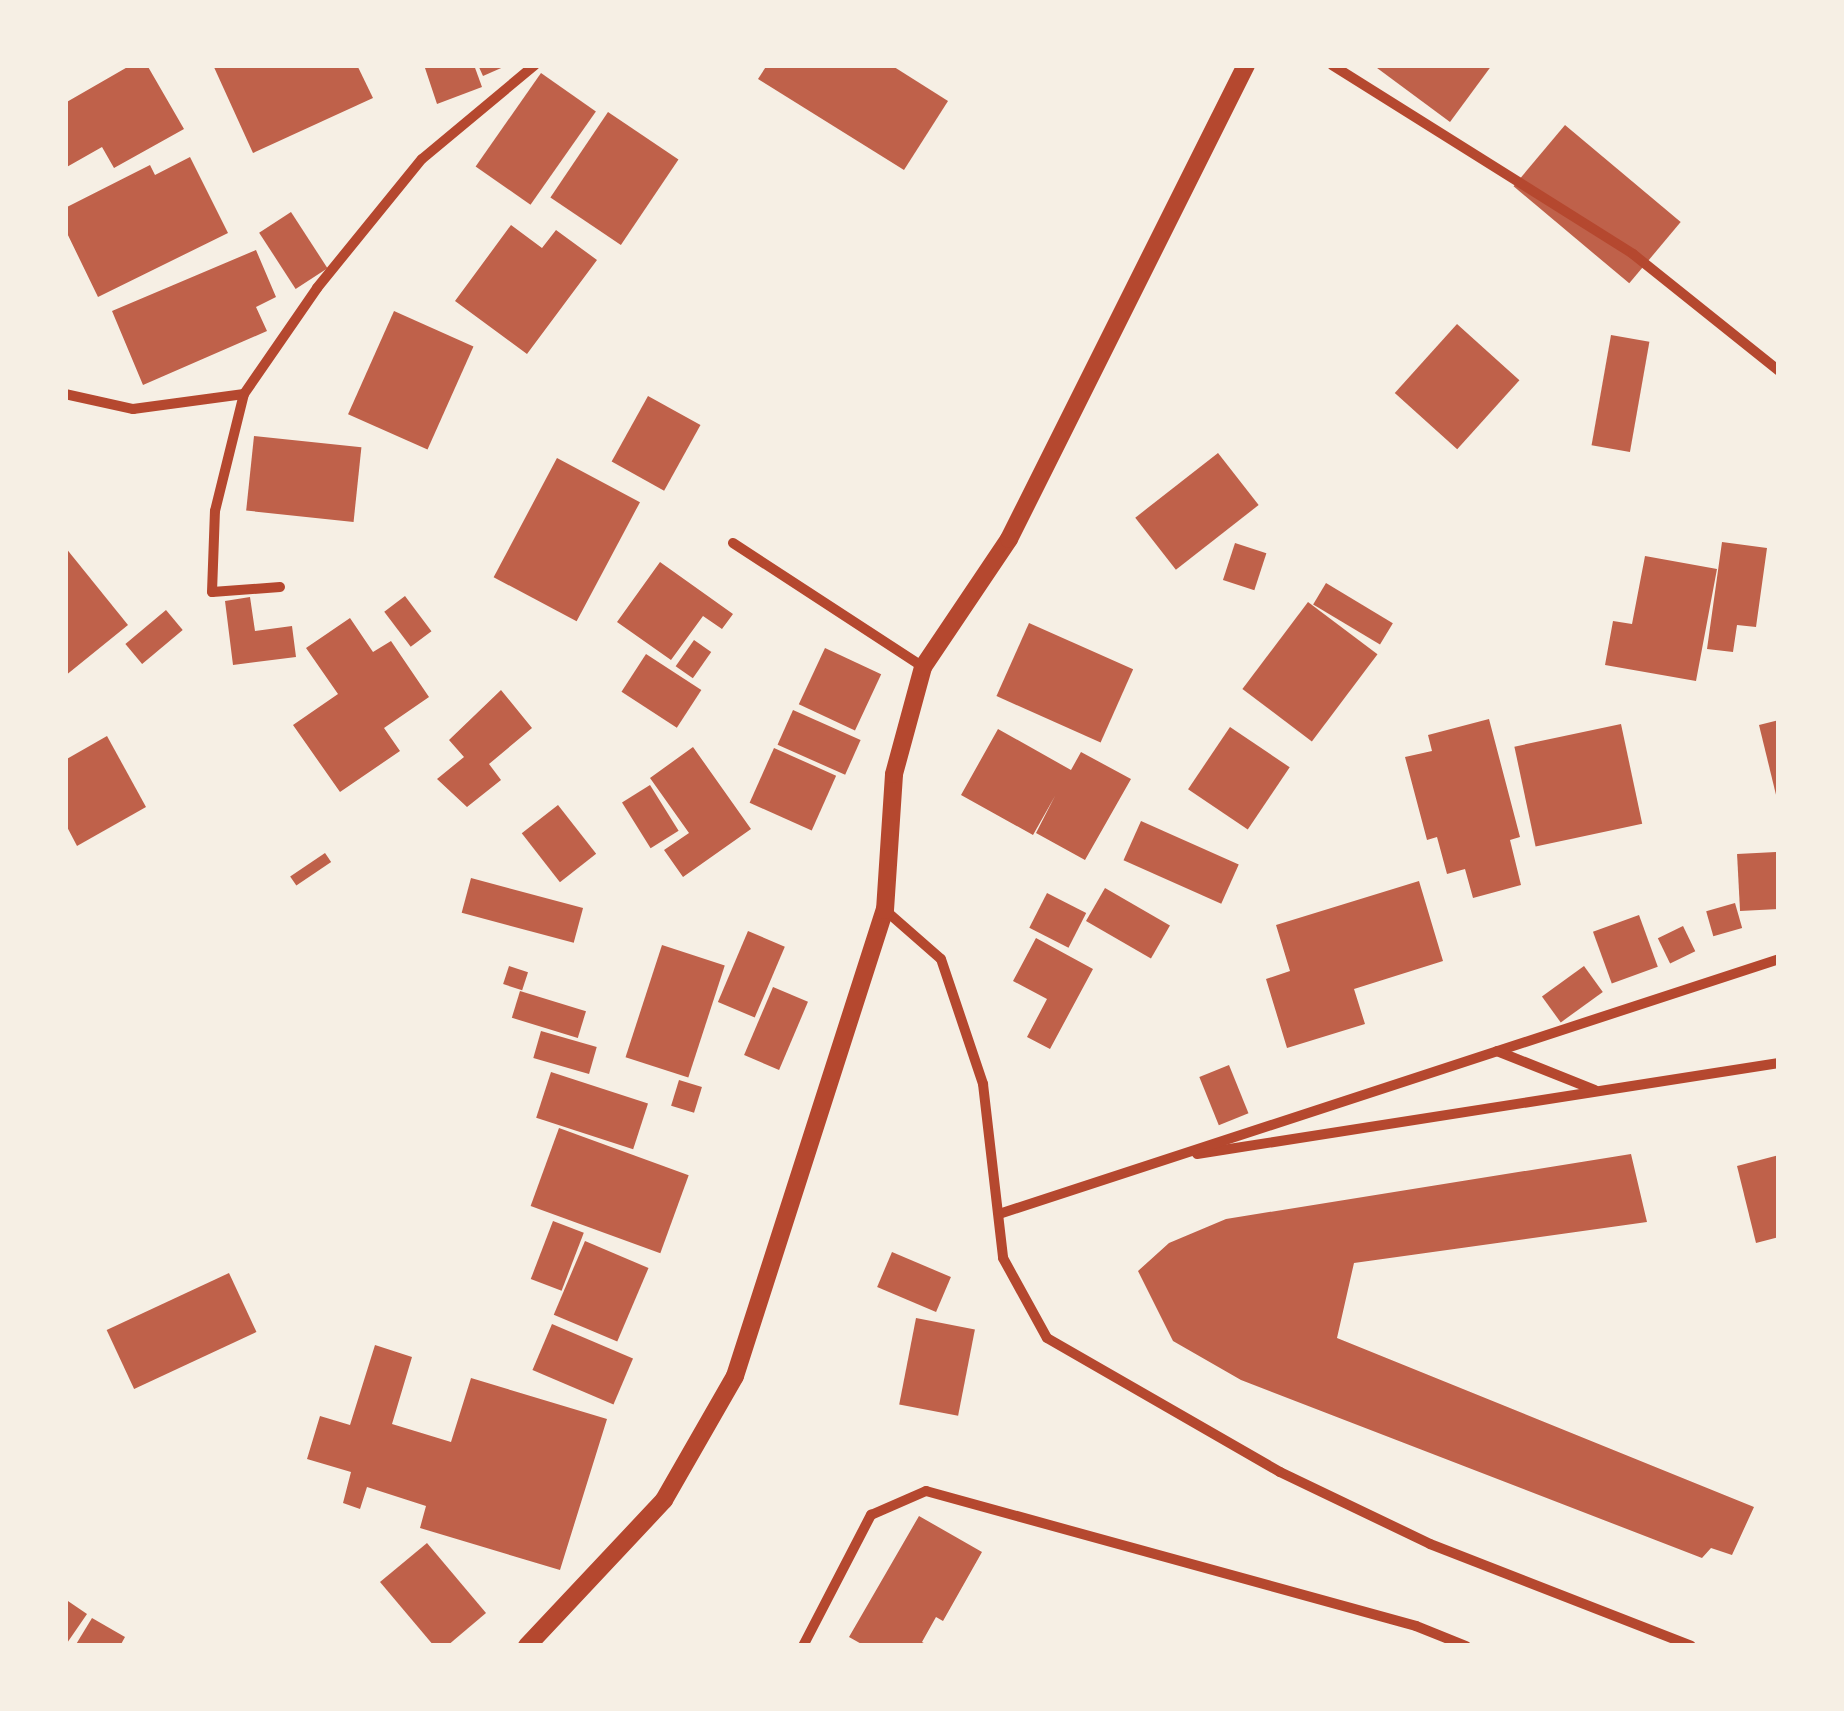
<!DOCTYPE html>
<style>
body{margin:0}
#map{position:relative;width:1844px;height:1711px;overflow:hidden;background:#f6efe4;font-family:"Nunito Sans",sans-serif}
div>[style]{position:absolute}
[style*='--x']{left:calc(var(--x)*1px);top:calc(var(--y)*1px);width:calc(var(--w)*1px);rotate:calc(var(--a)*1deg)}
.building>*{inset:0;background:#bf614a;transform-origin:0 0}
.minor>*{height:10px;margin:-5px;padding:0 5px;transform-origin:5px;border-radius:5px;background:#b5482f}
.tertiary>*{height:18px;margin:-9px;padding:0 9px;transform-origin:9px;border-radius:9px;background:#b5482f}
span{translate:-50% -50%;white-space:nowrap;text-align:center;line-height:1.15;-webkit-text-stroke:10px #f6efe4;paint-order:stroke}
.frame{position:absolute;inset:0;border:68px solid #f6efe4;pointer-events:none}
</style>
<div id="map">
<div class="building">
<i style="clip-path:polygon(131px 65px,147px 65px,184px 129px,114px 168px,102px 147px,65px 168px,65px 103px)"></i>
<i style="clip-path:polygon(213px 65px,357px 65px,373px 98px,253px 153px)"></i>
<i style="clip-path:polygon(424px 65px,474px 65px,482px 87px,437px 104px)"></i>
<i style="clip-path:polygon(478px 65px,508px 65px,483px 76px)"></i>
<i style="clip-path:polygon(767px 65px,891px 65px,948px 101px,904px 170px,758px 79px)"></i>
<i style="clip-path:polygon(1373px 65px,1492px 65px,1450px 122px)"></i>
<i style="left:541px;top:73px;width:67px;height:114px;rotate:35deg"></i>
<i style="left:608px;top:112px;width:85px;height:103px;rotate:34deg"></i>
<i style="left:1565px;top:125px;width:151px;height:80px;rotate:40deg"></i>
<i style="clip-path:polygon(190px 157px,228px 233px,98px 297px,65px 229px,65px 208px,150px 165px,155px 175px)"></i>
<i style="left:291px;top:212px;width:67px;height:38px;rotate:57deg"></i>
<i style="clip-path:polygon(511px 225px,542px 248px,556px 230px,597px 260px,527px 354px,455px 301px)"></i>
<i style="clip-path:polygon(256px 250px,276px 297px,256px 307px,267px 331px,143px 385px,112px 311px)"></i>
<i style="left:394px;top:311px;width:87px;height:113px;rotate:24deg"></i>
<i style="left:1457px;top:324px;width:84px;height:93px;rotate:42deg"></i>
<i style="left:1611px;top:335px;width:39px;height:112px;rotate:10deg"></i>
<i style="left:648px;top:396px;width:60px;height:75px;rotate:29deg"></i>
<i style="left:254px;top:436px;width:108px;height:75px;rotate:6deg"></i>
<i style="left:1218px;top:453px;width:66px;height:105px;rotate:52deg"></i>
<i style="left:557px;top:458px;width:94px;height:135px;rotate:28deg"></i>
<i style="clip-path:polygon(1722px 542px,1767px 548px,1756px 627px,1737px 625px,1733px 652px,1707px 649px)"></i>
<i style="left:1235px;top:543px;width:33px;height:39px;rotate:18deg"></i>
<i style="clip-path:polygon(65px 547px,128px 625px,65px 676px)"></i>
<i style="clip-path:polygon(1645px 556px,1717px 569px,1696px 681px,1605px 665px,1613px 621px,1632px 624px)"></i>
<i style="clip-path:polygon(660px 562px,733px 614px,722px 629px,703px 616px,671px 660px,617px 622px)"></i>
<i style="left:1326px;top:583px;width:78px;height:25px;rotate:31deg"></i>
<i style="left:405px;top:596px;width:44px;height:26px;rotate:53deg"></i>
<i style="clip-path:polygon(250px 597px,255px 631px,292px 626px,296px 657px,233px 665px,225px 601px)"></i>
<i style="left:1308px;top:602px;width:87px;height:109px;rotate:37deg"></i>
<i style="left:166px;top:610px;width:26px;height:53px;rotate:50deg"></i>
<i style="clip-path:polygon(350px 618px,373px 652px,391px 641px,429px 697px,384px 728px,400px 751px,340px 792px,293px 725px,338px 694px,306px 648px)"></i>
<i style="left:1029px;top:623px;width:114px;height:80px;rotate:24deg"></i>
<i style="left:694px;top:640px;width:21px;height:32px;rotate:35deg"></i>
<i style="left:825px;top:648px;width:62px;height:62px;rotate:25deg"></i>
<i style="left:646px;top:654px;width:66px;height:45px;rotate:33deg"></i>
<i style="clip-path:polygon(501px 690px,532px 728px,489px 764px,501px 780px,467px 807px,437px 779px,464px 757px,449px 740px)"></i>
<i style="left:793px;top:710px;width:74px;height:38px;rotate:24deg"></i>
<i style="clip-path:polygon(1489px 719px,1520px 837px,1510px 840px,1521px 885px,1473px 898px,1465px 869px,1447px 874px,1437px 837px,1427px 840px,1405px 757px,1432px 751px,1428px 735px)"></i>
<i style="clip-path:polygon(1779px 720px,1779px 803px,1778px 803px,1759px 725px)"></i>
<i style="left:1621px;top:724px;width:102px;height:109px;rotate:78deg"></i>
<i style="left:1230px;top:727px;width:72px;height:75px;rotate:34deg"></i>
<i style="clip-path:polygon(998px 729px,1071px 770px,1081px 752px,1131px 779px,1085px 860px,1036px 833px,1055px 796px,1033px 835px,961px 795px)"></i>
<i style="clip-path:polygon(107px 736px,146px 807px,77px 846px,65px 823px,65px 760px)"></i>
<i style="clip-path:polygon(693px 747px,751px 829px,683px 877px,664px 850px,689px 833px,650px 778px)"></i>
<i style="left:774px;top:748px;width:68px;height:60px;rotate:24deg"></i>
<i style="left:650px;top:785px;width:54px;height:33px;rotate:58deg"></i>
<i style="left:558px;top:805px;width:62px;height:46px;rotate:52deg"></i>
<i style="left:1141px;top:821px;width:107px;height:43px;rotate:24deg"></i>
<i style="left:1776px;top:852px;width:57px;height:39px;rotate:87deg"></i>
<i style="left:325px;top:853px;width:11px;height:42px;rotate:56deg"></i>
<i style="left:471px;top:878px;width:116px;height:36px;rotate:15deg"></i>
<i style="clip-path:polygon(1419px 881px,1443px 961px,1354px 989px,1365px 1024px,1287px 1048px,1266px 979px,1290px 971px,1276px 925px)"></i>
<i style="left:1105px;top:888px;width:75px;height:38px;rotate:30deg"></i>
<i style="left:1047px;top:893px;width:44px;height:39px;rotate:27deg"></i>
<i style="left:1735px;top:903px;width:26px;height:30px;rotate:74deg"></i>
<i style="left:1639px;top:915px;width:55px;height:49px;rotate:70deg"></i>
<i style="left:1683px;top:926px;width:28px;height:28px;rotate:64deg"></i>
<i style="left:748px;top:931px;width:40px;height:77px;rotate:23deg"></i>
<i style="clip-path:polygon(1036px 938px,1093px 969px,1050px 1049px,1027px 1037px,1047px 999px,1013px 981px)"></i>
<i style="left:662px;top:945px;width:66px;height:118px;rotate:18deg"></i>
<i style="left:509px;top:966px;width:20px;height:19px;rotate:18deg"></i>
<i style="left:1584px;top:966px;width:32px;height:52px;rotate:54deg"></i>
<i style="left:773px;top:987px;width:38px;height:74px;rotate:23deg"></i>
<i style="left:520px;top:991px;width:69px;height:28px;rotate:17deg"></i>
<i style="left:541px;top:1031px;width:58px;height:28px;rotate:16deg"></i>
<i style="left:1229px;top:1065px;width:52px;height:32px;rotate:68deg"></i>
<i style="left:551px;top:1072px;width:102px;height:48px;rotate:18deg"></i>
<i style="left:679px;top:1080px;width:24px;height:27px;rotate:17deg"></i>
<i style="left:559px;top:1128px;width:138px;height:83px;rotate:20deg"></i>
<i style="clip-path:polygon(1631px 1154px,1647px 1222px,1354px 1263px,1337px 1338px,1754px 1507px,1732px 1555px,1711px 1548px,1702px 1558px,1241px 1380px,1173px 1341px,1138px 1271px,1169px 1243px,1226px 1219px)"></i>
<i style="clip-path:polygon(1779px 1155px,1779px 1237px,1756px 1243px,1737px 1166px)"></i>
<i style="left:553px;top:1221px;width:33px;height:62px;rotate:21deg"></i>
<i style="left:585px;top:1241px;width:69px;height:80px;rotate:23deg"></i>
<i style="left:892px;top:1252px;width:64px;height:38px;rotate:23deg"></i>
<i style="left:229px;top:1273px;width:65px;height:135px;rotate:65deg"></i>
<i style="left:916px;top:1318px;width:60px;height:88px;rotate:11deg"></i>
<i style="left:552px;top:1324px;width:88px;height:50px;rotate:23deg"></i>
<i style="clip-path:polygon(375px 1345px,412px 1357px,392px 1424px,451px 1442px,471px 1378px,607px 1419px,560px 1570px,420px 1528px,426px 1506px,367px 1487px,360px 1509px,343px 1503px,351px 1472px,307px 1459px,320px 1416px,350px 1425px)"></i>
<i style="clip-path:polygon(919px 1516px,982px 1552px,943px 1621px,936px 1617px,922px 1642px,929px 1646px,865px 1646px,849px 1637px)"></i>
<i style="clip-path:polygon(427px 1543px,486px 1613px,447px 1646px,434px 1646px,380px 1582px)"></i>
<i style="clip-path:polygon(65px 1599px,87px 1614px,65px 1646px)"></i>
<i style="clip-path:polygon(92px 1618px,125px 1637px,120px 1646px,75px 1646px)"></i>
</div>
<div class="minor">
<i style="--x:1332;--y:65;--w:355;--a:32.1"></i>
<i style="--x:1633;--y:254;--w:187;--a:38.7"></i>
<i style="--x:65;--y:394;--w:70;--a:12.4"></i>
<i style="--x:133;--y:409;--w:112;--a:-7.7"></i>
<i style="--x:733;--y:543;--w:227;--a:33.1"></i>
<i style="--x:280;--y:587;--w:68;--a:175.8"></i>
<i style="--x:212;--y:592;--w:81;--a:-87.9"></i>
<i style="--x:215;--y:511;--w:121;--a:-76.1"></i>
<i style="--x:244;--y:394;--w:129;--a:-55.4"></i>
<i style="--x:317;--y:288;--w:166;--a:-50.9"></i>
<i style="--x:422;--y:159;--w:147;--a:-39.8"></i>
<i style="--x:885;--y:910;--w:74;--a:41.2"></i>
<i style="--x:941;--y:959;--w:132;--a:71.4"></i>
<i style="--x:983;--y:1084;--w:175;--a:83.4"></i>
<i style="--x:1003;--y:1258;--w:91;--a:61.2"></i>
<i style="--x:1047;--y:1338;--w:269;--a:29.9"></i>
<i style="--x:1280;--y:1472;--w:166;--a:25.6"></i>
<i style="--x:1430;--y:1544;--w:280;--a:21.3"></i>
<i style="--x:1497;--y:1051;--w:105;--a:21.7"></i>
<i style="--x:1197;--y:1154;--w:589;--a:-8.89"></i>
<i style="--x:999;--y:1214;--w:821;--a:-18.1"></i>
<i style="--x:803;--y:1646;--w:148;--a:-62.6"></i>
<i style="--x:871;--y:1515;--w:60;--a:-23.6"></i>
<i style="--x:926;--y:1491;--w:508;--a:15.4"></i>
<i style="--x:1416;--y:1626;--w:54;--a:21.8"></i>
</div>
<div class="tertiary">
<i style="--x:527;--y:1646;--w:200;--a:-46.8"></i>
<i style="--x:664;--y:1500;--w:143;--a:-60.2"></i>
<i style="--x:735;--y:1376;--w:490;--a:-72.2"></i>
<i style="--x:885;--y:910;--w:136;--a:-86.2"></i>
<i style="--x:894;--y:774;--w:111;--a:-74.8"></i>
<i style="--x:923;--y:667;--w:154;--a:-56.1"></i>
<i style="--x:1009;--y:539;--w:530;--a:-63.43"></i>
</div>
<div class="frame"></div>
</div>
